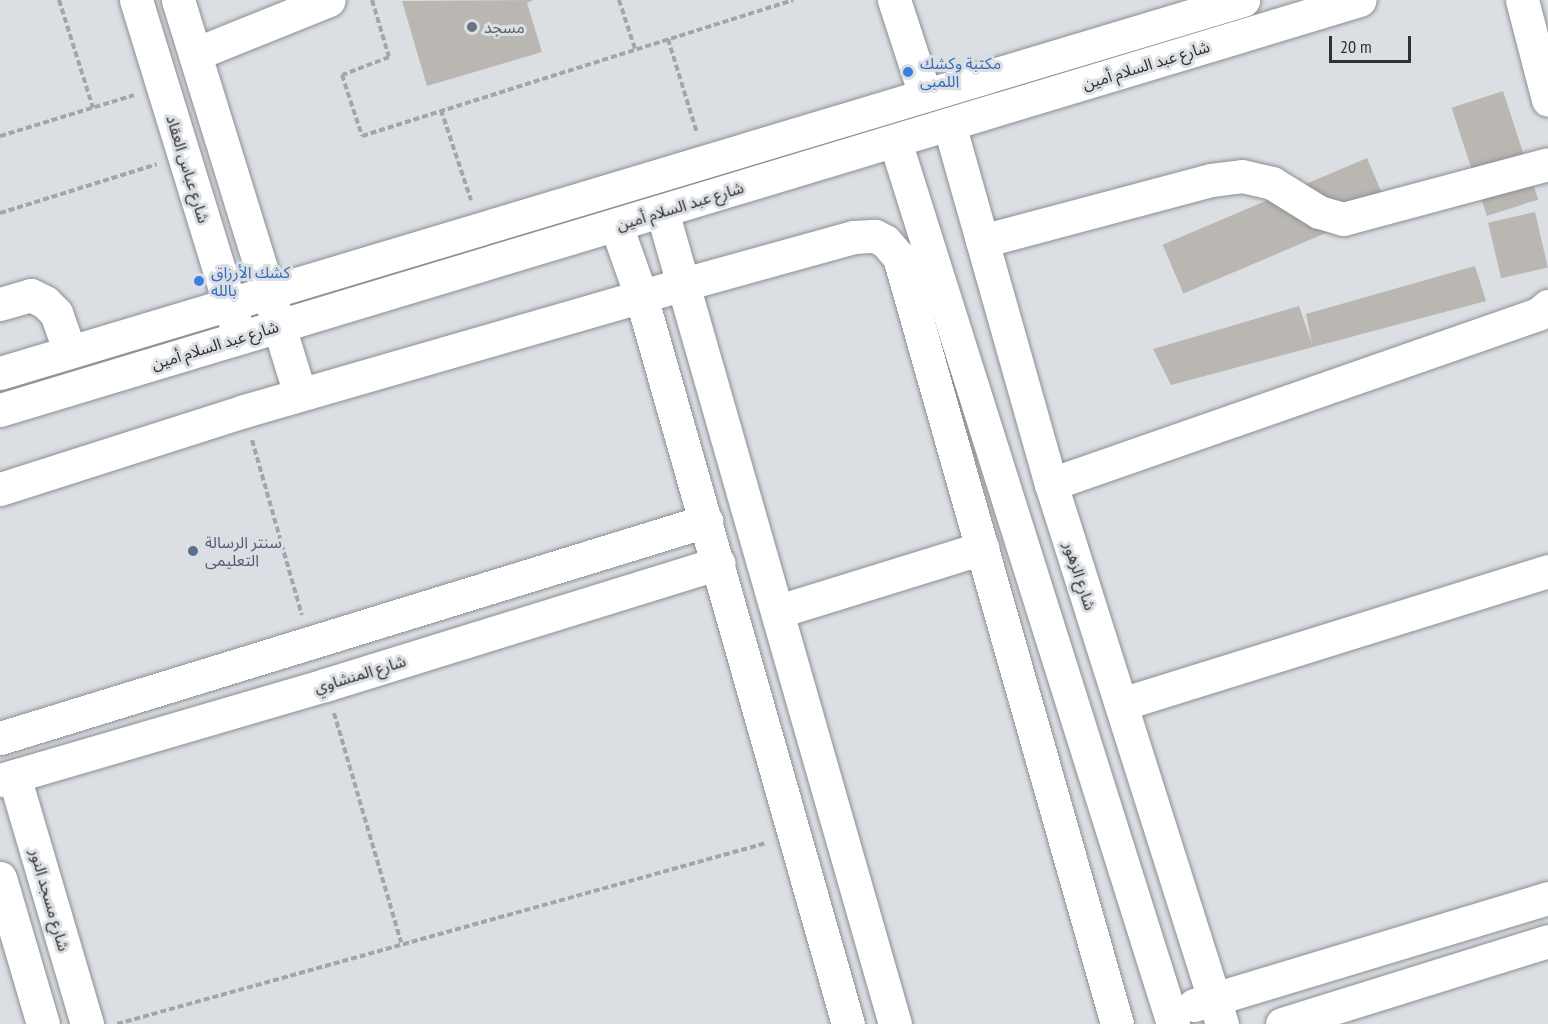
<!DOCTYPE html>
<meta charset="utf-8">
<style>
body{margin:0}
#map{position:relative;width:1548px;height:1024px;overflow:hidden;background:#dbdfe3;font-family:"PT Sans Narrow","Noto Sans Arabic",sans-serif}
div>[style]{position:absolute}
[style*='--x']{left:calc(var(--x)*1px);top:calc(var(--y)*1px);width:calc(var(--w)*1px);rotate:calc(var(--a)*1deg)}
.building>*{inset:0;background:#bab6b1;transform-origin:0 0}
.path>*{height:4px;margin-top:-2px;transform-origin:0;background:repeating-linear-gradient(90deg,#a2a6a9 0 6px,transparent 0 9px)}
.roads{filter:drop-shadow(0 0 2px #8b8f93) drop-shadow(0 0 2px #8b8f93)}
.minor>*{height:33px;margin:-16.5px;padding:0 16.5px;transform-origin:16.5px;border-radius:16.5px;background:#fff}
.dots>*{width:16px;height:16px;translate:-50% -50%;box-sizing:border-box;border:3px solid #dbdfe3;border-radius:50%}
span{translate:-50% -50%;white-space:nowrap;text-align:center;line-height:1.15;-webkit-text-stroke:6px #dbdfe3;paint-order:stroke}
.worship-label{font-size:16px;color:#5b616d}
.left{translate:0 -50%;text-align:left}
.shop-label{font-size:16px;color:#366cbe}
.street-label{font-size:16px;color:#2e3032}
.service-label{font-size:16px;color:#4e5e75}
.scale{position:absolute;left:1329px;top:36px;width:82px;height:27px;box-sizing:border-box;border:3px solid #2e3032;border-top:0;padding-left:8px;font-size:18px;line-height:21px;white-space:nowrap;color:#2e3032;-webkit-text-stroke:4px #dbdfe3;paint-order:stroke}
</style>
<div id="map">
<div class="building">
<i style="clip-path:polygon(533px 0,527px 3px,542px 52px,427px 86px,402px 1px)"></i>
<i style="left:1503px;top:91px;width:114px;height:54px;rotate:72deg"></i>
<i style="left:1367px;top:158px;width:53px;height:222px;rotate:67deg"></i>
<i style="left:1535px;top:212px;width:57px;height:48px;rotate:77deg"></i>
<i style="clip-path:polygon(1475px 266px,1486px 301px,1171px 385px,1153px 349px,1299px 306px,1312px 344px,1306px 314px)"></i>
</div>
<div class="path">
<i style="--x:59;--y:0;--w:113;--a:72.5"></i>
<i style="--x:372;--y:0;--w:59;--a:73.4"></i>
<i style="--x:389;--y:57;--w:50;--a:159"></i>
<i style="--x:342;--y:75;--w:64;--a:71.8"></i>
<i style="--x:362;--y:136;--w:452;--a:-17.5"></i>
<i style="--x:619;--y:0;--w:52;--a:71.9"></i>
<i style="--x:668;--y:39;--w:98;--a:72.9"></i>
<i style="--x:441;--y:110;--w:95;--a:71.6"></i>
<i style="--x:0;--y:136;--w:140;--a:-17"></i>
<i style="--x:0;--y:213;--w:164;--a:-17.3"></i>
<i style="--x:252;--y:440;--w:182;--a:74.1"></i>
<i style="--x:334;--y:713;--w:239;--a:73.7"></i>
<i style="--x:117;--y:1024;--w:674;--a:-15.58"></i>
</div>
<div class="roads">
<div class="minor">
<i style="--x:136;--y:0;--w:340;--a:72.9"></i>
<i style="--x:178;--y:0;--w:412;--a:72.8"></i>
<i style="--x:894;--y:0;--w:100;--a:71.9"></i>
<i style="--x:1522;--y:0;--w:103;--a:75.4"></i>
<i style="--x:195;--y:54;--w:144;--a:-21.9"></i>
<i style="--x:949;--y:124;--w:374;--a:74.2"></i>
<i style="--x:1051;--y:484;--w:566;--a:72.43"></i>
<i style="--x:895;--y:141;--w:926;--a:72.52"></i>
<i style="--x:662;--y:211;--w:846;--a:74.01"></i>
<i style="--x:616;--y:225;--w:75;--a:70.6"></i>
<i style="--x:641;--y:296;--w:757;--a:74.13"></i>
<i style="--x:982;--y:241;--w:237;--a:-14.9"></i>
<i style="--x:1211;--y:180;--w:31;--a:-7"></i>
<i style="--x:1242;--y:176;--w:31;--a:13"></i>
<i style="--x:1272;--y:183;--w:55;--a:31.7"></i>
<i style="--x:1319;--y:212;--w:25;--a:16"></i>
<i style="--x:1343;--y:219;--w:212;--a:-15"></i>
<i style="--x:0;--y:304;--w:32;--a:-16"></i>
<i style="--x:31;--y:295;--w:16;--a:27"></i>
<i style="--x:45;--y:302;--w:16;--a:45"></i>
<i style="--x:56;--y:313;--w:41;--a:70.3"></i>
<i style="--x:0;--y:373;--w:1298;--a:-16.7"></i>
<i style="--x:0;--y:410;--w:1420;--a:-16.78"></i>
<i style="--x:1051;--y:484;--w:516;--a:-19.24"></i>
<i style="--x:1538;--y:314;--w:13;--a:-39"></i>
<i style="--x:0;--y:489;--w:256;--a:-17.7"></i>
<i style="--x:244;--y:411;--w:458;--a:-16.1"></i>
<i style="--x:684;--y:284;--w:175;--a:-15.5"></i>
<i style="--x:853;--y:237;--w:22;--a:-3"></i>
<i style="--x:875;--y:236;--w:11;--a:27"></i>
<i style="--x:885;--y:241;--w:21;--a:49"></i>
<i style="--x:899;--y:257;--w:797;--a:74.13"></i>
<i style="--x:779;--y:611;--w:213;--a:-17.2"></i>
<i style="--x:1121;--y:704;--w:447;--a:-17.3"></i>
<i style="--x:0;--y:738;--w:739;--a:-17.09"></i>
<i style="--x:14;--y:776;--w:259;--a:73.6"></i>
<i style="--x:0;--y:780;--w:339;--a:-16.3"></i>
<i style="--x:325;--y:685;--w:412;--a:-17.2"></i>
<i style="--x:0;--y:878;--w:152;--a:73.6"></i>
<i style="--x:1194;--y:1005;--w:370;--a:-16.8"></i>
<i style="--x:1282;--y:1024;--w:279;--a:-17.3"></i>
</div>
</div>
<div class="dots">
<i style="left:472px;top:27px;background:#6b7280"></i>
<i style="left:908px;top:72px;background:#3f7fe0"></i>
<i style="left:199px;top:281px;background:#3f7fe0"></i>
<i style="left:193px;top:551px;background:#5c6f8a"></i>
</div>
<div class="worship-label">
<span class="left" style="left:484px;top:27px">مسجد</span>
</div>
<div class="shop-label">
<span class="left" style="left:920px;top:72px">مكتبة وكشك<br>اللمبى</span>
<span class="left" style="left:211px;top:281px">كشك الأرزاق<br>بالله</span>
</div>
<div class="street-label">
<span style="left:1146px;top:65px;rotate:-17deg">شارع عبد السلام أمين</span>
<span style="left:188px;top:169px;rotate:73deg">شارع عباس العقاد</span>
<span style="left:680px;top:206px;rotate:-17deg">شارع عبد السلام أمين</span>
<span style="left:215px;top:345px;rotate:-17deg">شارع عبد السلام أمين</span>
<span style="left:1080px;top:576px;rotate:72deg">شارع الزهور</span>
<span style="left:360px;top:674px;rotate:-17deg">شارع المنشاوي</span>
<span style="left:50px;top:900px;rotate:74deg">شارع مسجد النور</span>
</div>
<div class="service-label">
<span class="left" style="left:205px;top:551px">سنتر الرسالة<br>التعليمى</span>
</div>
<div class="scale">20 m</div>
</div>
